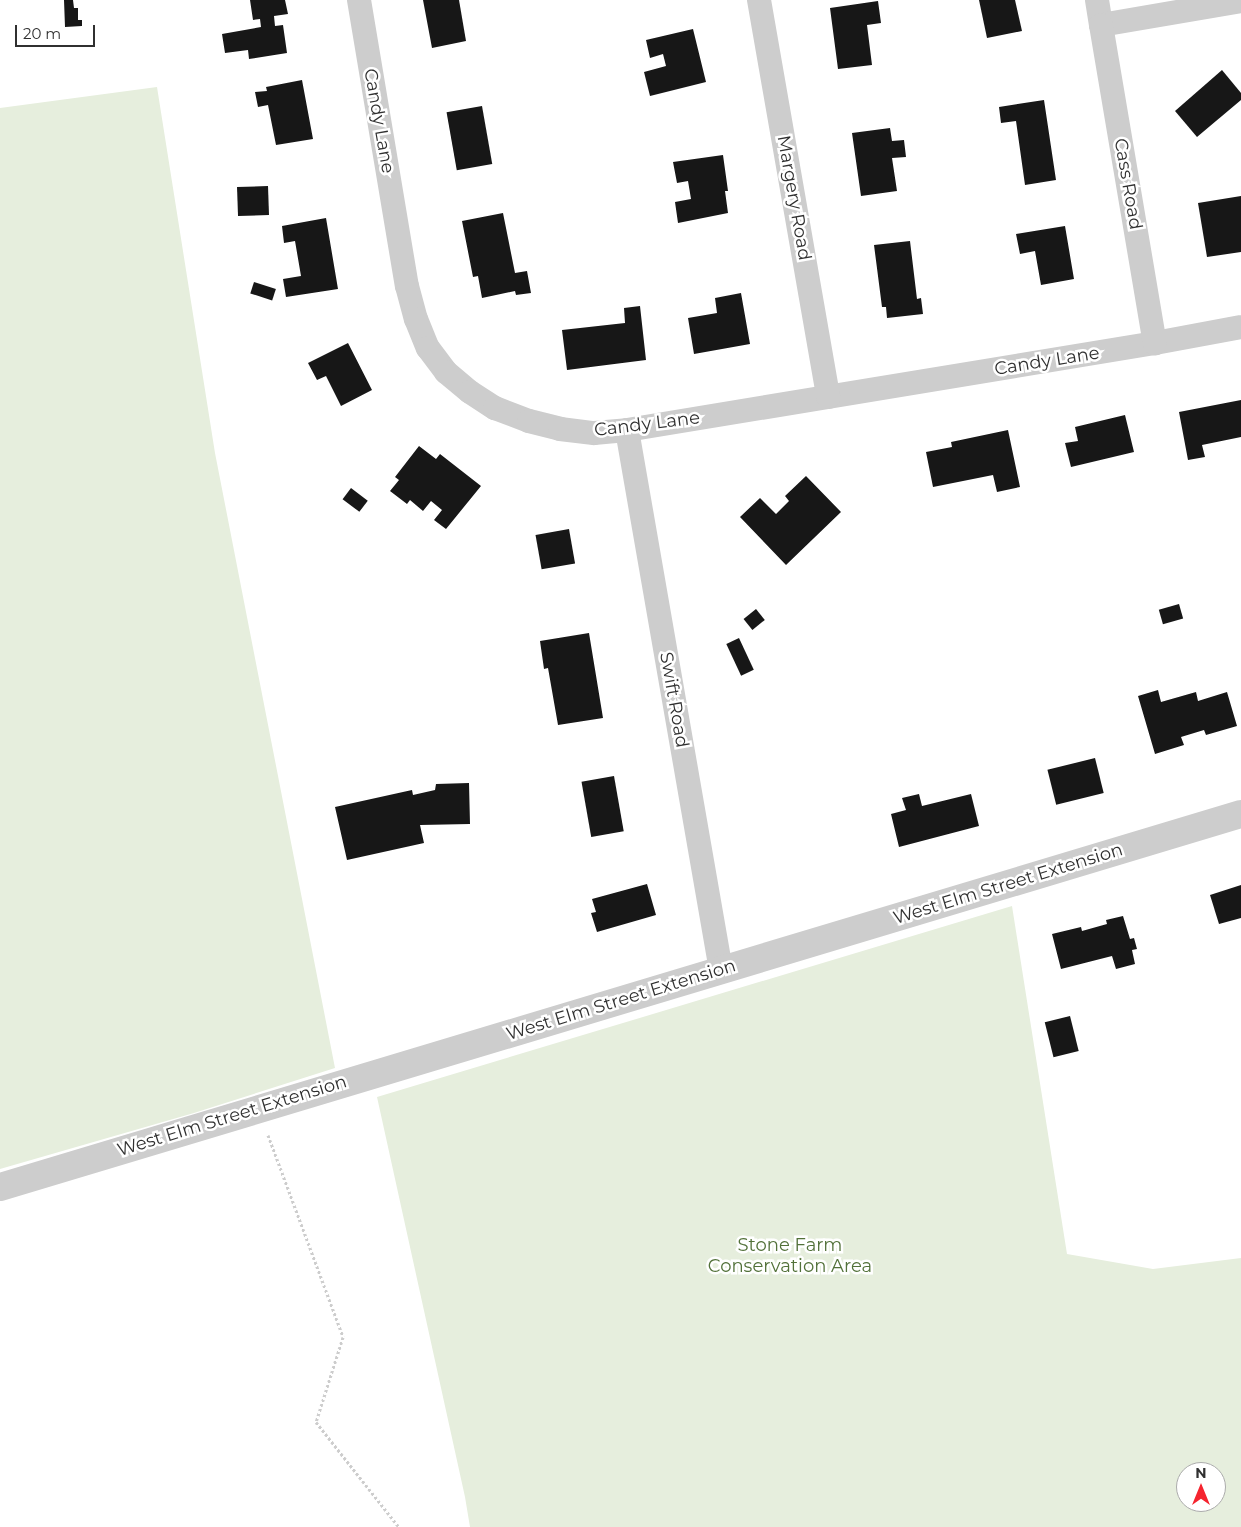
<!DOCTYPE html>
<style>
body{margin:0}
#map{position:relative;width:1241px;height:1527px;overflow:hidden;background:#fff;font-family:Montserrat,sans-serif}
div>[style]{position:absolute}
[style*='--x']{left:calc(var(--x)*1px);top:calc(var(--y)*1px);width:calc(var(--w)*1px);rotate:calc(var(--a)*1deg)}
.green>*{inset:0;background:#e6eedd}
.building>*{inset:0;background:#171717;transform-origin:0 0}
.path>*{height:3px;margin-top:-1.5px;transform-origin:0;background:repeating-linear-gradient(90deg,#cdcdcd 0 2.5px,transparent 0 5px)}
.minor>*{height:24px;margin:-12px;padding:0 12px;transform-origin:12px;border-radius:12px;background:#cdcdcd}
.tertiary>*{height:28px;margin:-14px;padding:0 14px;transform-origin:14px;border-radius:14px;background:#cdcdcd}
span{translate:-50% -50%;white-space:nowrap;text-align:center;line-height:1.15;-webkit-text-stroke:5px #fff;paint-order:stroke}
.street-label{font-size:18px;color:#303030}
.park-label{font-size:18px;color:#527139}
.north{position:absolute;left:1176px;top:1462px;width:50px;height:50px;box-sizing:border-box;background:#fff;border:1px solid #acacac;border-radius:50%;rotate:0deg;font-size:14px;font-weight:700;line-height:20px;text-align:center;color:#303030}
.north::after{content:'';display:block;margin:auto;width:18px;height:22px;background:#f5242f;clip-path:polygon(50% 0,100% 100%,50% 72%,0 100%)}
.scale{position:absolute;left:15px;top:25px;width:80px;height:22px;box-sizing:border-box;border:2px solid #303030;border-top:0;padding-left:6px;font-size:15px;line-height:18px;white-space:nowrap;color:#303030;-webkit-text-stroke:4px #fff;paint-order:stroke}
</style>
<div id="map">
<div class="green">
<i style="clip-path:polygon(157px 87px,215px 453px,335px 1068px,194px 1113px,0 1169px,0 108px)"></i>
<i style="clip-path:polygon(evenodd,1012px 906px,1067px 1254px,1153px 1269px,1241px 1258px,1241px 1527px,470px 1527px,465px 1497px,377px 1097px,1012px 906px,1186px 1472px,1216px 1472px,1216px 1502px,1186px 1502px,1186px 1472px)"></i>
</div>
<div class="building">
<i style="clip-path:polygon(64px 0,73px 0,74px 8px,78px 8px,78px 20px,82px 20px,82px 26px,65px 27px)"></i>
<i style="clip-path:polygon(250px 0,285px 0,288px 14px,274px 16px,275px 26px,283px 25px,287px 53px,249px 59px,248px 50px,225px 53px,222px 34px,261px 27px,260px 19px,253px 20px)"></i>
<i style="clip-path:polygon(423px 0,459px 0,466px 41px,432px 48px)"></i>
<i style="clip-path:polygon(979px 0,1015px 0,1022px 31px,987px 38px)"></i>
<i style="clip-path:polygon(878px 1px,881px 23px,867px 25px,872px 65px,838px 69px,830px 8px)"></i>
<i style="clip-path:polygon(693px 29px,706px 82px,650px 96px,644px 72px,666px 66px,663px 54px,650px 58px,646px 40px)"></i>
<i style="clip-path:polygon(1222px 70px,1241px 93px,1241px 100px,1197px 137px,1175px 111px)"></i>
<i style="clip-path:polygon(302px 80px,313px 139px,276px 145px,268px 105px,258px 107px,255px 92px,267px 91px,266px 87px)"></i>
<i style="clip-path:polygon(1044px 100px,1056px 180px,1025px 185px,1016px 121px,1001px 123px,999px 107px)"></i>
<i style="left:482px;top:106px;width:59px;height:36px;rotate:80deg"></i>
<i style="clip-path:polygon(890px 128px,892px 141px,904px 140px,906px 157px,892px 158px,897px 191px,861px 196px,852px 133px)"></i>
<i style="clip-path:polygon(723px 155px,728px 191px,725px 191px,728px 213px,678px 223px,675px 202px,691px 199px,688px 181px,677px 183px,673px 162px)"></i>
<i style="left:268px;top:186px;width:29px;height:31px;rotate:88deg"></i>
<i style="clip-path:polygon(1241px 196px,1241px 252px,1207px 257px,1198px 203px)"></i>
<i style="clip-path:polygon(503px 213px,515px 273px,527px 271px,531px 293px,516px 295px,515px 291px,482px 298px,478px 276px,473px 277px,462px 221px)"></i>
<i style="clip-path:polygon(326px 218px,338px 289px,286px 297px,283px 279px,301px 276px,295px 241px,284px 243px,282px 226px)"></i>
<i style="clip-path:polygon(1065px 226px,1074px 279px,1041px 285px,1035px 251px,1020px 254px,1016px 234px)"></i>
<i style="clip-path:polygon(910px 241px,917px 299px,921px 298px,923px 314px,887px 318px,886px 307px,882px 307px,874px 245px)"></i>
<i style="left:254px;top:282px;width:23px;height:12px;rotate:18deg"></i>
<i style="clip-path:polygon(741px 293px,750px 344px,694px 354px,688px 318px,717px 313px,715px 298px)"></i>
<i style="clip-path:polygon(640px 306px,646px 360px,567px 370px,562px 330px,625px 323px,624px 308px)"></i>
<i style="clip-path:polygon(348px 343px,372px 390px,341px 406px,326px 376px,317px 380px,308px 363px)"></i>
<i style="clip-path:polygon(1241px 400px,1241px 437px,1202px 445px,1205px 457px,1188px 460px,1179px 412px)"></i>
<i style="clip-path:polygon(1125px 415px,1134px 452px,1071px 467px,1065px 443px,1078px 441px,1075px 427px)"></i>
<i style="clip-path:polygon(1008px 430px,1020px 487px,997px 492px,993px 475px,933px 487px,926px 452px,952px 447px,951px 442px)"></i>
<i style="clip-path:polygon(419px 446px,436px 459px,440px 454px,481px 486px,446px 529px,434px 520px,442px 510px,431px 501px,423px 511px,410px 500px,407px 504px,390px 491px,399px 480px,395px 477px)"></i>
<i style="clip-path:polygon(806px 476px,841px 512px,786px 565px,740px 517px,760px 498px,776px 514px,789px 501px,785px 496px)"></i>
<i style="left:351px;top:488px;width:21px;height:14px;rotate:37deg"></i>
<i style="left:569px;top:529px;width:35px;height:34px;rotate:80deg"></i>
<i style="left:1179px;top:604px;width:15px;height:21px;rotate:74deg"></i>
<i style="left:756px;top:609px;width:14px;height:16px;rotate:51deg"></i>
<i style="clip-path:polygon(589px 633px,603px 718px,558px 725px,548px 668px,544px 669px,540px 641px)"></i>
<i style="left:739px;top:638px;width:35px;height:14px;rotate:65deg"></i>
<i style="clip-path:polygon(1158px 690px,1161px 702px,1196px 692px,1198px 701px,1227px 692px,1237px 726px,1206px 735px,1204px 730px,1181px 737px,1184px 745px,1155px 754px,1138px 696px)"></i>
<i style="left:1095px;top:758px;width:36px;height:49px;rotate:76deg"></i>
<i style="left:614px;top:776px;width:56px;height:33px;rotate:80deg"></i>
<i style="clip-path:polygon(469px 783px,470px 824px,420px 825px,424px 843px,347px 860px,335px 807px,412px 790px,413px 795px,435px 790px,436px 784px)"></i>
<i style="clip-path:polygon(919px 794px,922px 806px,971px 794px,979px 826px,899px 847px,891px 814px,906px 810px,902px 798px)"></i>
<i style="clip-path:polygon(647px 884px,656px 915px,597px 932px,591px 913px,596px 912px,592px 899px)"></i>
<i style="clip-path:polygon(1241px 885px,1241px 918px,1219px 924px,1210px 895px)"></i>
<i style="clip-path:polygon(1123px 916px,1130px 939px,1134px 938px,1137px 949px,1132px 950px,1135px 964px,1116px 969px,1112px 956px,1061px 969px,1052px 934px,1081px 927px,1082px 931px,1107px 924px,1106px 920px)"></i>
<i style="left:1070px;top:1016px;width:36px;height:26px;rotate:76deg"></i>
</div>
<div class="path">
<i style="--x:268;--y:1135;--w:215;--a:69.6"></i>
<i style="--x:343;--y:1337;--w:89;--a:107.6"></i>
<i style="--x:316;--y:1422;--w:134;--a:51.7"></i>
</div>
<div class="minor">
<i style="--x:359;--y:0;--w:290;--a:80.5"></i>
<i style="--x:407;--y:286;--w:34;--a:75"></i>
<i style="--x:416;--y:319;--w:31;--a:68"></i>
<i style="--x:428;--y:348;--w:30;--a:53"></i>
<i style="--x:446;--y:372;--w:31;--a:40"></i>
<i style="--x:470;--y:392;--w:30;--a:33"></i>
<i style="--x:495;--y:408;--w:36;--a:21"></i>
<i style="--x:529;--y:421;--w:32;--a:14"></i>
<i style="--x:560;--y:429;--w:34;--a:7"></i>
<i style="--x:594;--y:433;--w:33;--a:-5"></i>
<i style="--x:627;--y:430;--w:535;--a:-9.36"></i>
<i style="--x:1155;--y:343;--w:87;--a:-10.5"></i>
<i style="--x:759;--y:0;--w:403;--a:80.1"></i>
<i style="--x:1097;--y:0;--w:25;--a:81"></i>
<i style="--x:1101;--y:25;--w:142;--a:-9.7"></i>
<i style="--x:1101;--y:25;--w:323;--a:80.4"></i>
<i style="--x:627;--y:430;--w:548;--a:80.13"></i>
</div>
<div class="tertiary">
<i style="--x:0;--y:1187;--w:1296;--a:-16.73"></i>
</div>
<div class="street-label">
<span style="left:379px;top:121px;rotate:80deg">Candy Lane</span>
<span style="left:1128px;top:184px;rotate:80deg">Cass Road</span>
<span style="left:794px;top:198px;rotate:80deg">Margery Road</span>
<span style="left:1047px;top:361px;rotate:-9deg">Candy Lane</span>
<span style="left:647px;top:424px;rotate:-7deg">Candy Lane</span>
<span style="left:674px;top:700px;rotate:80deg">Swift Road</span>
<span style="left:1008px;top:884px;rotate:-17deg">West Elm Street Extension</span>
<span style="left:621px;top:1000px;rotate:-17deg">West Elm Street Extension</span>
<span style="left:232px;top:1116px;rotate:-17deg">West Elm Street Extension</span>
</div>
<div class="park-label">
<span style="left:790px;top:1256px">Stone Farm<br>Conservation Area</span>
</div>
<div class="north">N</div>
<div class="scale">20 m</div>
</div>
